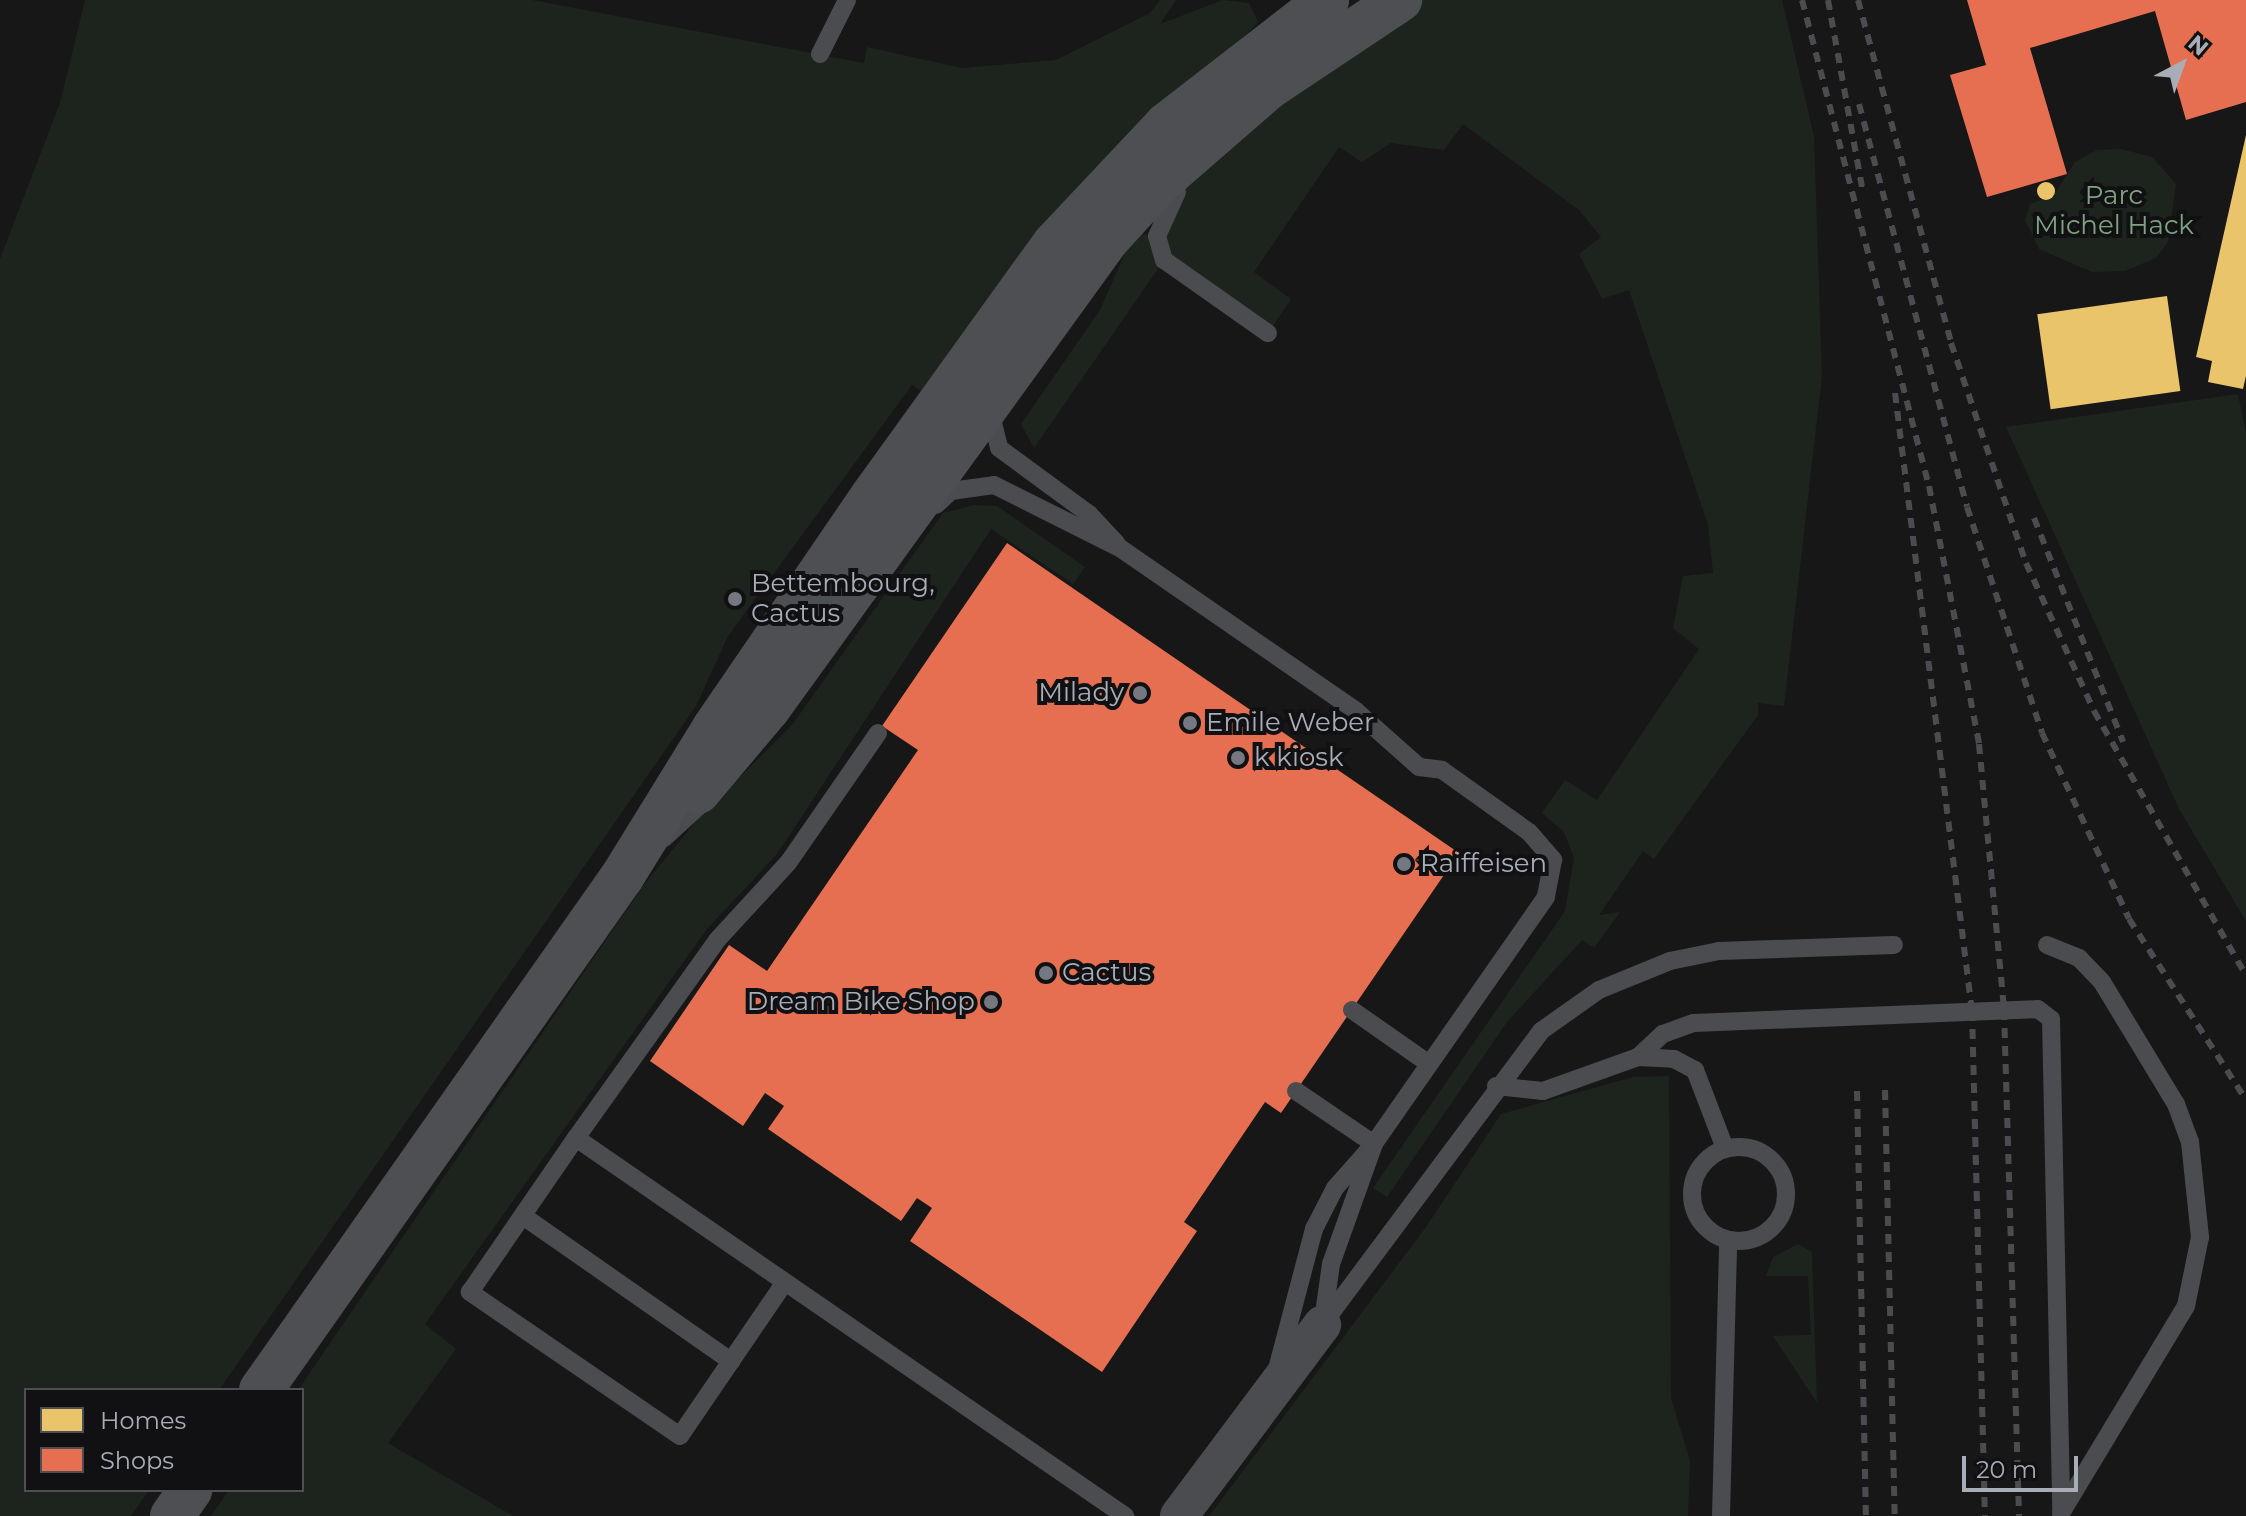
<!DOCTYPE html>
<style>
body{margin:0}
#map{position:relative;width:2246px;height:1516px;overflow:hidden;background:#171717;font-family:Montserrat,sans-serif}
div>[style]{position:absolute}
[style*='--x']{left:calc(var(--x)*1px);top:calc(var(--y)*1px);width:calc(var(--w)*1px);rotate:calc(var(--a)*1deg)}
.green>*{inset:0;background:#1d241e}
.homes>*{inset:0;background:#e9c46a;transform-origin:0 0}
.round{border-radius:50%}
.shops>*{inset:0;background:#e76f51}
.service>*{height:18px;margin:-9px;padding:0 9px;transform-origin:9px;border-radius:9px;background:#4b4c50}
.service>.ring{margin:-9px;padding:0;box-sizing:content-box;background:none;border:18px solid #4b4c50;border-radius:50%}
.minor>*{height:38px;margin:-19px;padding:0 19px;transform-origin:19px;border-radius:19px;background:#4b4c50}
.primary>*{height:44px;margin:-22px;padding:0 22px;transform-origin:22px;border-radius:22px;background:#4d4f52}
.rail>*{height:6px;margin-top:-3px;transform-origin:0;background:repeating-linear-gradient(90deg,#4b4c4f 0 10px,transparent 0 18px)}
.dots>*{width:22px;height:22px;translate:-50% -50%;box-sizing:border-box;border:4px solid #111113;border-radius:50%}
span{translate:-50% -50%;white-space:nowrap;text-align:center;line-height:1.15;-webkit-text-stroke:8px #111113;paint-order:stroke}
.park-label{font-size:26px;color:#7fa381}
.poi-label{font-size:26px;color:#a8adb8}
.left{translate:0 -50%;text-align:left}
.right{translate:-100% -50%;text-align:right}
.legend{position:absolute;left:24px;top:1388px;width:280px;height:104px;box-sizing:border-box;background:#111113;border:2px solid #4d4f55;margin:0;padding:10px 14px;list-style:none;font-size:24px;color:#a8adb8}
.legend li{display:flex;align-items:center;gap:16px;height:40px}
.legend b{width:40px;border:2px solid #4d4f55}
.north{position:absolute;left:2142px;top:24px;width:80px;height:80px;-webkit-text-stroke:6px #111113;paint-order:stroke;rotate:41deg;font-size:22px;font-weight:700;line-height:32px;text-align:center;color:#a8adb8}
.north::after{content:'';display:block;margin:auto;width:28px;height:36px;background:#a8adb8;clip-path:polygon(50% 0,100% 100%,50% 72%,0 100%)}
.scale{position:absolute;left:1962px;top:1456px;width:116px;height:36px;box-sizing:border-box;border:4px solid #a8adb8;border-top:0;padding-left:10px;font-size:24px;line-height:28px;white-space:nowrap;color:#a8adb8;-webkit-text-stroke:6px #111113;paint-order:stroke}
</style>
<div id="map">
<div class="green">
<i style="clip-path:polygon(85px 0,532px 0,864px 63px,867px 47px,962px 68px,1056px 60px,1150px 13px,1160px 0,1176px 0,1160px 24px,1223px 0,1249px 3px,1258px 22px,926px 394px,912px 385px,728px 636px,696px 706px,219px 1390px,26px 1390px,26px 1490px,149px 1490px,131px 1516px,0 1516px,0 259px,60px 103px)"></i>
<i style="clip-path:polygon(1397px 0,1782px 0,1814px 136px,1822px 376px,1784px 706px,1758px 703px,1758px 715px,1654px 859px,1643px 851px,1599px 915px,1620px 912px,1594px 948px,1582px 940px,1507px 1022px,1387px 1197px,1373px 1188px,1565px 911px,1574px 858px,1564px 832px,1542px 813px,1565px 780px,1597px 800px,1699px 649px,1673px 628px,1683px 576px,1713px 573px,1708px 525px,1629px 290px,1602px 299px,1579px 254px,1601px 237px,1579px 210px,1463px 124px,1444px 150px,1391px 143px,1362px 162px,1339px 147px,1254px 272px,1291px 299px,1268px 333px,1164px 260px,1034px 448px,1021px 424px,1100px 310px,1134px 233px,1157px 236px,1178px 191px)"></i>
<i style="clip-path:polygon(2121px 149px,2152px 157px,2176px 184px,2168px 242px,2156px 258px,2125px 271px,2092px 272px,2039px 249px,2025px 220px,2030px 204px,2053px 196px,2075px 162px,2097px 150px)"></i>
<i style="clip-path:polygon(2238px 394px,2246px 433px,2246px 921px,2179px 809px,2006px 427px)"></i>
<i style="clip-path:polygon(974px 505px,997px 506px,1085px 567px,1073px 584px,991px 529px,777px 854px,707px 929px,425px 1324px,456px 1349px,388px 1443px,513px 1516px,211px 1516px,229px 1490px,302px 1490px,298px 1390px,643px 886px,697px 820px,792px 725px,943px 513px)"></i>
<i style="clip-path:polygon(1669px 1076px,1671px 1398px,1690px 1461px,1688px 1516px,1209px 1516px,1426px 1227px,1501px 1114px,1633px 1077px)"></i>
<i style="clip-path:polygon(1798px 1244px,1812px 1252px,1817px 1403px,1773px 1336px,1811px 1335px,1808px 1276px,1766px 1276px,1773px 1257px)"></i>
</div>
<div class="homes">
<i style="clip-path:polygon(2246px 135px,2246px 376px,2243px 389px,2208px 382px,2212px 361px,2196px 357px)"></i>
<i class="round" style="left:2037px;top:182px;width:18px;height:18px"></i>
<i style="left:2167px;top:296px;width:96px;height:131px;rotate:82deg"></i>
</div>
<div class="shops">
<i style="clip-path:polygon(1967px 0,2246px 0,2246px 102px,2186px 120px,2155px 11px,2030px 48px,2067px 174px,1987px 197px,1950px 75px,1986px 65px)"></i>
<i style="clip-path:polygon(1007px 543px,1459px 853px,1281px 1113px,1265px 1102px,1184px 1222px,1197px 1231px,1102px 1372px,910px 1241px,932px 1208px,917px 1198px,901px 1221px,768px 1129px,784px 1106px,765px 1093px,743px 1126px,650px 1061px,729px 945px,767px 971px,918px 750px,882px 726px)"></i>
</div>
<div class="service">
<i style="--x:820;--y:54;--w:60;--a:-63.4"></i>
<i style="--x:1177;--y:192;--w:48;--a:114.4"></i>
<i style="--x:1157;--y:236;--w:25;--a:74"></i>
<i style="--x:1164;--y:260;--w:127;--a:35.1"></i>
<i style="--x:990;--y:411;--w:38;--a:76"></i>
<i style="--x:999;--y:448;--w:112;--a:36.3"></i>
<i style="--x:1089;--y:514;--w:40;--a:47"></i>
<i style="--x:936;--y:505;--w:21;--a:-43"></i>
<i style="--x:951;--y:491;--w:43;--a:-7.9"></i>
<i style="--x:994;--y:485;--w:141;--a:26.6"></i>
<i style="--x:1120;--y:548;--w:287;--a:34.6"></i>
<i style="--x:1356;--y:711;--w:84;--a:41.6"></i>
<i style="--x:1419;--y:767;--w:23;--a:7"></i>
<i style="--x:1442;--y:770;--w:107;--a:35.5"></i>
<i style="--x:1529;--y:832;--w:37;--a:49"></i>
<i style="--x:1553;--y:860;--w:38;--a:101"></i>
<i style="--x:1546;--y:897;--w:301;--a:124.9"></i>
<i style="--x:1374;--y:1144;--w:59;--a:131.6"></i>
<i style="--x:1335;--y:1188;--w:46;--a:117.1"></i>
<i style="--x:1314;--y:1229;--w:145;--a:104.8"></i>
<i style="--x:664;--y:838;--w:62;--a:-42.4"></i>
<i style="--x:2047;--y:945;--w:35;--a:22"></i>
<i style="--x:2079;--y:958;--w:33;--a:46"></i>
<i style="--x:2102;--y:982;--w:143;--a:58.8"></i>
<i style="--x:2176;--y:1104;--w:40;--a:69.8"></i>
<i style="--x:2190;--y:1142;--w:96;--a:84"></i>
<i style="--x:2200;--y:1237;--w:70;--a:101.5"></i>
<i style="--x:2186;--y:1306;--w:242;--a:121.1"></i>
<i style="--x:1352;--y:1010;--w:94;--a:35"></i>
<i style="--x:1638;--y:1057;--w:34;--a:-43"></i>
<i style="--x:1663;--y:1034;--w:33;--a:-20"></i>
<i style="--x:1694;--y:1023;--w:344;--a:-2.3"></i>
<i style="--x:2038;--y:1009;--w:16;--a:38"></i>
<i style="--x:2051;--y:1019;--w:494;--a:88.8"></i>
<i style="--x:1496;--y:1086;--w:47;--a:6.1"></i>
<i style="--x:1543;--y:1091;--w:101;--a:-19.7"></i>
<i style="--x:1638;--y:1057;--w:36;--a:3"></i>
<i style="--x:1674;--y:1059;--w:24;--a:28"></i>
<i style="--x:1695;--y:1070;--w:84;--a:69"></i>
<i style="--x:1296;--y:1091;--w:94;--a:34.2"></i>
<i style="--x:576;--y:1138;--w:244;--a:-54.5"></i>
<i style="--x:718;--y:939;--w:103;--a:-47.4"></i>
<i style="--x:788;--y:863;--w:158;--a:-55.3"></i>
<i class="ring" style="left:1692px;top:1147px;width:76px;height:76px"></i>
<i style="--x:523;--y:1216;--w:254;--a:34.9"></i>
<i style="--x:785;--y:1282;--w:186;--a:124.3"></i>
<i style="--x:680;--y:1436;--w:255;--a:-145.6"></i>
<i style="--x:470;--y:1292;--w:187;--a:-55.5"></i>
<i style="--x:576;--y:1138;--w:667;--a:34.55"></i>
<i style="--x:1323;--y:1321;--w:58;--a:-82"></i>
<i style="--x:1331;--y:1264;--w:124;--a:-70.3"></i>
<i style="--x:1322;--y:1325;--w:367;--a:-53.3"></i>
<i style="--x:1541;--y:1031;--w:71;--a:-35.3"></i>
<i style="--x:1599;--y:990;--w:77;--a:-22.2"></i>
<i style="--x:1670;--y:961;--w:50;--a:-11.5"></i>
<i style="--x:1719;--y:951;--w:175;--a:-2"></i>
<i style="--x:1721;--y:1516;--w:276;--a:-88.5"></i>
</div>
<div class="minor">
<i style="--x:1179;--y:1516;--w:239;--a:-53.2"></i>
</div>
<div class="primary">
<i style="--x:698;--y:792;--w:109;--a:-49.9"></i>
<i style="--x:768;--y:709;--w:579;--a:-54.14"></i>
<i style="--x:1107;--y:240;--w:79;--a:-47.6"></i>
<i style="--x:1160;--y:182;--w:143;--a:-41"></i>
<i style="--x:1268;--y:88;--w:159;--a:-33.7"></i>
<i style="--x:261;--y:1390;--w:627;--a:-54.87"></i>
<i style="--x:622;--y:877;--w:175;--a:-58.3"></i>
<i style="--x:714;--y:728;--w:282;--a:-55.7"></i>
<i style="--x:873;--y:495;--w:309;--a:-54.2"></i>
<i style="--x:1054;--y:244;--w:163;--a:-46.7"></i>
<i style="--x:1166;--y:125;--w:204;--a:-37.8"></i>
<i style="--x:172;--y:1516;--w:32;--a:-55"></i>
</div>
<div class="rail">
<i style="--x:1802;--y:0;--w:502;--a:75.36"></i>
<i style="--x:1929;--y:486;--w:263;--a:79"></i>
<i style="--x:1979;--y:744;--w:267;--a:84.6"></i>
<i style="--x:2004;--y:1010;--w:506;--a:88.3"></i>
<i style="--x:1828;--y:0;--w:195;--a:79.7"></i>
<i style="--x:1858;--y:0;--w:355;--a:74.8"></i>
<i style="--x:1951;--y:343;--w:232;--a:71.2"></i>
<i style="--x:2026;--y:563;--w:163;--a:65.3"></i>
<i style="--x:2094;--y:711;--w:305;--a:60.1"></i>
<i style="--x:1859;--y:104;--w:417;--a:75"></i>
<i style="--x:1967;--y:507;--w:238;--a:71.6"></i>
<i style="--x:2042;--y:733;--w:205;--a:64.9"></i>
<i style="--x:2129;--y:919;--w:216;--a:57.1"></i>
<i style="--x:1895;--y:393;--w:623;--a:82.9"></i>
<i style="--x:1972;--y:1011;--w:505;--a:88.53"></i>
<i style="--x:2034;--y:518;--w:241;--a:68.3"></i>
<i style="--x:1885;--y:1090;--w:426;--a:88.7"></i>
<i style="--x:1857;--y:1091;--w:425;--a:88.8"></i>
</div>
<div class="dots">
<i style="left:735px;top:599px;background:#757880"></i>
<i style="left:1140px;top:693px;background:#757880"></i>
<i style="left:1190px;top:723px;background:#757880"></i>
<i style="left:1238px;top:758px;background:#757880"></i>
<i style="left:1404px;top:864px;background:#757880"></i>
<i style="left:1046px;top:973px;background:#757880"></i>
<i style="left:991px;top:1002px;background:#757880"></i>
</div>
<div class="park-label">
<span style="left:2114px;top:211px">Parc<br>Michel Hack</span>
</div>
<div class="poi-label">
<span class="left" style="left:751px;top:599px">Bettembourg,<br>Cactus</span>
<span class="right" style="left:1124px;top:693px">Milady</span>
<span class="left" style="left:1206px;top:723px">Emile Weber</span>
<span class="left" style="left:1254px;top:758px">k kiosk</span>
<span class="left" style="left:1420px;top:864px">Raiffeisen</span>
<span class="left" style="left:1062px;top:973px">Cactus</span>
<span class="right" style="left:975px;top:1002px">Dream Bike Shop</span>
</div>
<ul class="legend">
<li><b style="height:22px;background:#e9c46a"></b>Homes</li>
<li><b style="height:22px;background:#e76f51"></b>Shops</li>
</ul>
<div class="north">N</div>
<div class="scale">20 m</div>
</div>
